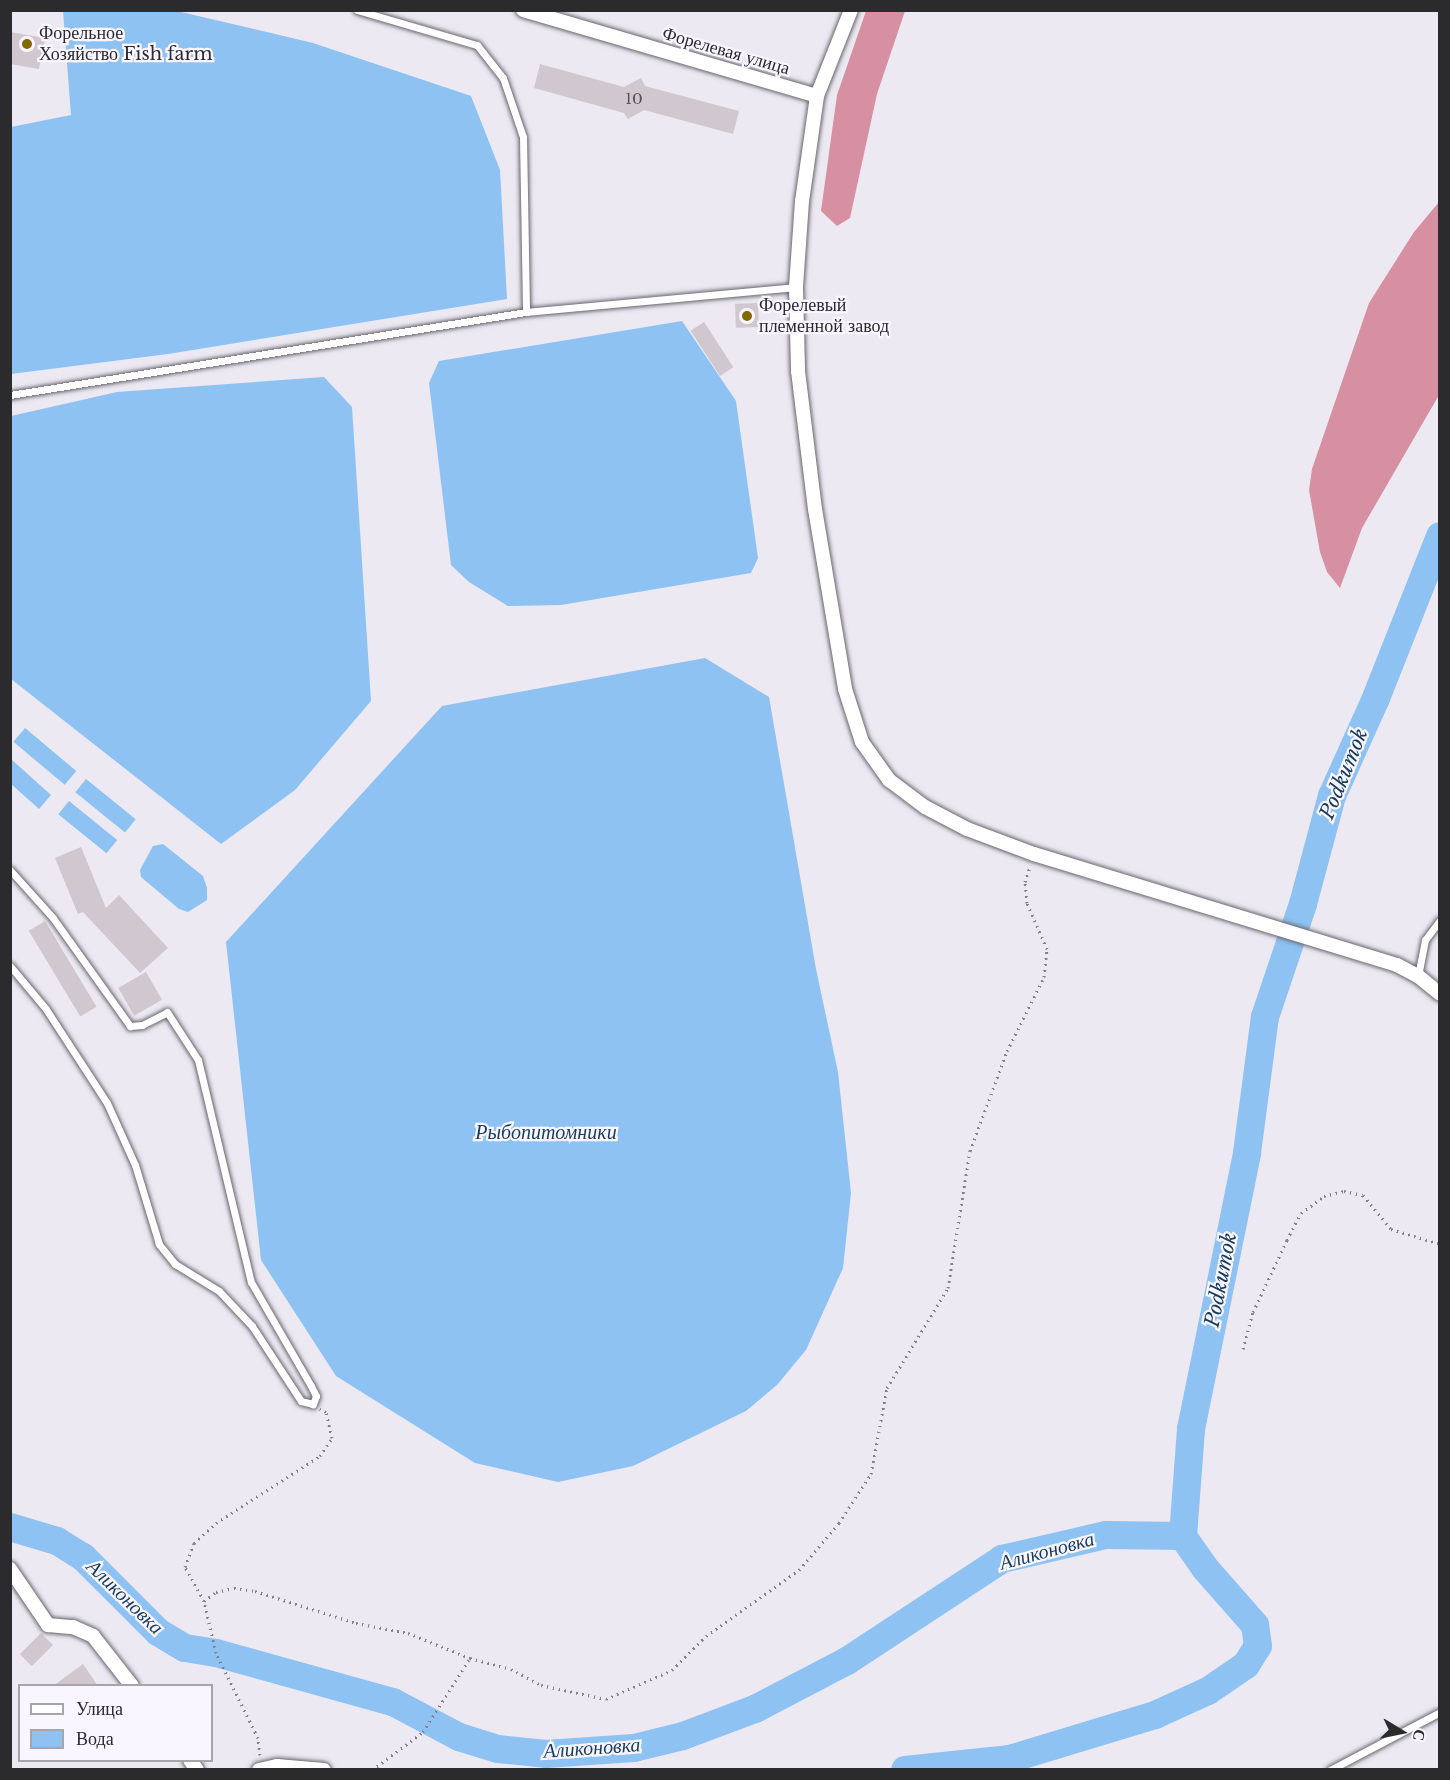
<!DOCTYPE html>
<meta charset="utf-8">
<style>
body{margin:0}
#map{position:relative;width:1450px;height:1780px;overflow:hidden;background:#ece9f2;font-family:"Libre Baskerville",serif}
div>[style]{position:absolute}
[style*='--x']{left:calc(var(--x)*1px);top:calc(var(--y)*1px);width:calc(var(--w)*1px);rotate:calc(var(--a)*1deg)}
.forest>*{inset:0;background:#d690a1}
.water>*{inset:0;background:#8dc2f2;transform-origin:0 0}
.river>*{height:28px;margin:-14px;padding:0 14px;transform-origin:14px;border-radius:14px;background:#8dc2f2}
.building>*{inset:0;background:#d1c8cf;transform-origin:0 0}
.path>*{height:3px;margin-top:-1.5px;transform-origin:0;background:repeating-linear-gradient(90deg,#838187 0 1.5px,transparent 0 6px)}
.roads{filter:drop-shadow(0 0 2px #69656d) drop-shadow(0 0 2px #69656d)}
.service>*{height:7px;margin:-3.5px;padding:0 3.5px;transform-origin:3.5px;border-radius:3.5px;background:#fff}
.minor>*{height:14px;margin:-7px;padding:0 7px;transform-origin:7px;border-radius:7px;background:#fff}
.dots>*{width:16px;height:16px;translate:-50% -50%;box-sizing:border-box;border:3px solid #faf6ff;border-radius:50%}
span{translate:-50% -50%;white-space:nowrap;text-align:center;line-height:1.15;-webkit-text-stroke:4.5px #faf6ff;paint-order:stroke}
.number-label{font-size:15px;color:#545256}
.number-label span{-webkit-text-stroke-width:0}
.poi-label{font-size:18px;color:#2b2a2d}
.left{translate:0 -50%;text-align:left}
.street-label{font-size:18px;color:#2b2a2d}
.water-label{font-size:20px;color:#153c5c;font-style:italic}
.frame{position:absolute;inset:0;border:12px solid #2b2a2d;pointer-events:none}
.legend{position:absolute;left:18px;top:1684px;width:195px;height:78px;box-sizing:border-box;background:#faf6ff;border:2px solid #a7a4ab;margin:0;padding:8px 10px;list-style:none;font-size:18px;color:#2b2a2d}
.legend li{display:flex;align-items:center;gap:12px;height:30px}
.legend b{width:30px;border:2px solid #a7a4ab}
.north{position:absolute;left:1372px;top:1702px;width:60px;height:60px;-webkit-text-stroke:4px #faf6ff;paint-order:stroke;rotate:100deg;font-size:16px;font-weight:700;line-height:24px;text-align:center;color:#2b2a2d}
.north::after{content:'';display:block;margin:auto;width:21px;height:27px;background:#2b2a2d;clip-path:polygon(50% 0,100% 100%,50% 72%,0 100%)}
</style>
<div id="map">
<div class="forest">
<i style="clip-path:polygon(866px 11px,905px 11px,877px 94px,850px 218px,837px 226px,821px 211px,837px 95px)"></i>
<i style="clip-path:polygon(1439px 202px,1439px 395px,1362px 528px,1340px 588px,1327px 572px,1320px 552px,1309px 490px,1312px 469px,1369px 303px,1414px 232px)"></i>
</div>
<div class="water">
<i style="clip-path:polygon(63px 11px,177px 11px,313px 43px,471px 96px,500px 170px,507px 299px,168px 354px,11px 374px,11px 127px,71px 115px)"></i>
<i style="clip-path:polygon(682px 321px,736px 401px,758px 558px,751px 573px,561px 605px,508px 606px,469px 582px,451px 565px,429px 383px,439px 361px)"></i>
<i style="clip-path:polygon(324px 377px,352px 407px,371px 701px,295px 790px,221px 844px,11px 679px,11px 416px,117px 392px)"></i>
<i style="clip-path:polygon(705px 658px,769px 697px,816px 969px,838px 1072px,851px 1193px,843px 1268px,806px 1350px,777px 1385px,746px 1411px,633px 1466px,558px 1482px,475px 1463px,336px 1376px,261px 1260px,226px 942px,442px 706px)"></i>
<i style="left:25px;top:728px;width:67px;height:18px;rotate:40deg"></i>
<i style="clip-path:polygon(11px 759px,51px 795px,39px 809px,11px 784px)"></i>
<i style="left:86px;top:779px;width:64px;height:17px;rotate:39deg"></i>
<i style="left:69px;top:801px;width:62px;height:17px;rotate:39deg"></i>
<i style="clip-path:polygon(163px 844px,203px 876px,207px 888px,207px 900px,188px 912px,179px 909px,141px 877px,140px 870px,153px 846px)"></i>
</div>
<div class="river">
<i style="--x:10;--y:1527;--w:49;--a:16.6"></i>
<i style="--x:57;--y:1541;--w:31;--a:32"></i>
<i style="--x:83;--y:1557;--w:106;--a:45"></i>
<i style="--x:158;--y:1632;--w:31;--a:31"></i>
<i style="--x:185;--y:1648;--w:31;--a:9"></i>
<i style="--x:216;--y:1653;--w:184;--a:15.5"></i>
<i style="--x:393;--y:1702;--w:75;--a:27.9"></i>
<i style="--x:459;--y:1737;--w:41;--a:17.1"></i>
<i style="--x:498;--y:1749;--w:48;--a:5.9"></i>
<i style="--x:546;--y:1754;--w:88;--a:-3.9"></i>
<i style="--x:634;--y:1748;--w:50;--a:-13.8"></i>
<i style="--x:683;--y:1736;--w:77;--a:-20.6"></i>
<i style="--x:755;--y:1709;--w:104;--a:-27.6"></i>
<i style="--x:847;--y:1661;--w:186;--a:-33.3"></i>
<i style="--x:1002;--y:1559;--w:107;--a:-13"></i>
<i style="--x:1106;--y:1535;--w:77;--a:0.7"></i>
<i style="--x:905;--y:1770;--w:106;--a:-6"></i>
<i style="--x:1010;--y:1759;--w:152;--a:-16.9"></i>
<i style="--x:1155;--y:1715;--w:58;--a:-24.4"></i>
<i style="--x:1208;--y:1691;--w:46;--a:-34.4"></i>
<i style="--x:1246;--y:1665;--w:22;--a:-58"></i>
<i style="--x:1258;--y:1646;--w:21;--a:-98"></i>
<i style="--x:1255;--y:1625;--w:76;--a:-131.3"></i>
<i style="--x:1205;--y:1568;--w:39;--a:-125"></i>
<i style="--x:1183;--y:1536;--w:107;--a:-85.7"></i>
<i style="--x:1191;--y:1429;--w:282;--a:-78.5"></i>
<i style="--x:1247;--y:1153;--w:137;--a:-82.5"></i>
<i style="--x:1265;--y:1017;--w:119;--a:-71.4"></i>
<i style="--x:1303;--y:904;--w:112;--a:-75"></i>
<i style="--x:1332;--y:796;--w:107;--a:-65.8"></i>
<i style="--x:1376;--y:698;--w:174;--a:-68.4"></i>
</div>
<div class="building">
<i style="clip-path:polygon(10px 32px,45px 38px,39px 69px,10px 64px)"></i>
<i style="clip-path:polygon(540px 64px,624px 87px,641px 78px,645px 86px,739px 111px,733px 134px,644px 110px,628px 119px,624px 113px,534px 88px)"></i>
<i style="left:758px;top:303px;width:24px;height:23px;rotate:88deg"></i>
<i style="left:704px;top:322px;width:54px;height:16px;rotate:57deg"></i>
<i style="clip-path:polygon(81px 847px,106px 908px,119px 895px,168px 948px,140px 973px,83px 912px,78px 914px,55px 858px)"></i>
<i style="left:45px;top:921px;width:100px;height:19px;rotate:59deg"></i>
<i style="left:146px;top:972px;width:32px;height:32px;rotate:60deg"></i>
<i style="left:41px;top:1633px;width:17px;height:30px;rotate:45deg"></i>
<i style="clip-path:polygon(83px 1664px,98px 1686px,53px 1686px)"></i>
</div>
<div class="path">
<i style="--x:1243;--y:1349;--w:38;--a:-75"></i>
<i style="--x:1253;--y:1312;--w:80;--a:-64.7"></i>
<i style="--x:1287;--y:1240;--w:30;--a:-63"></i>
<i style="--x:1301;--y:1213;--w:29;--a:-36"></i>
<i style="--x:1324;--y:1196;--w:21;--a:-14"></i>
<i style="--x:1344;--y:1191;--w:19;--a:12"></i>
<i style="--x:1363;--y:1195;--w:44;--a:50.5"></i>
<i style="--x:1391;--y:1229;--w:51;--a:17"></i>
<i style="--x:204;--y:1601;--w:15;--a:-37"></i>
<i style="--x:216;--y:1592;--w:18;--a:-13"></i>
<i style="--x:234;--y:1588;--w:21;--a:8"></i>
<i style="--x:255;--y:1591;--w:106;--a:17.6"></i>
<i style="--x:356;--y:1623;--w:53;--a:10.9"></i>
<i style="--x:408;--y:1633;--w:67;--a:22"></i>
<i style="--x:470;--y:1658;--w:42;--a:15"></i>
<i style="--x:511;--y:1669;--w:34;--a:28"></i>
<i style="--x:541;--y:1685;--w:66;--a:12.2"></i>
<i style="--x:606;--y:1699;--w:72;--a:-23.7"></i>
<i style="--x:672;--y:1670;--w:48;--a:-45"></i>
<i style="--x:706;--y:1636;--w:114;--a:-35.4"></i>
<i style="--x:799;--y:1570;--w:62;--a:-49.6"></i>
<i style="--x:839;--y:1523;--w:59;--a:-56.9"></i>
<i style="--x:871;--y:1474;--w:87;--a:-79.5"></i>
<i style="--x:887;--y:1388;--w:117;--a:-58.6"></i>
<i style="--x:948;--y:1288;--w:139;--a:-80.9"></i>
<i style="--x:970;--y:1151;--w:107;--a:-69.7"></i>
<i style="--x:1007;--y:1051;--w:83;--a:-63.4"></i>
<i style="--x:1044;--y:977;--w:28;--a:-84"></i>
<i style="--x:1047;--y:949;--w:50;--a:-113.5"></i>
<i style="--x:1027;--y:903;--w:21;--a:-95"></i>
<i style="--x:1025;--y:882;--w:16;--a:-72"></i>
<i style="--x:260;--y:1755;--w:17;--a:-97"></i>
<i style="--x:258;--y:1738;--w:95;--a:-116.3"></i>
<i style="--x:216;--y:1653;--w:53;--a:-103"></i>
<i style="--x:204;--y:1601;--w:39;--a:-119"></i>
<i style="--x:185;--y:1567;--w:26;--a:-69"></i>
<i style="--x:194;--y:1543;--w:30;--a:-42"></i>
<i style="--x:216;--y:1523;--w:124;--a:-32.8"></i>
<i style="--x:320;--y:1456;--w:22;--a:-56"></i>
<i style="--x:332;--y:1438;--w:27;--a:-103"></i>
<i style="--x:326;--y:1412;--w:7;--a:-153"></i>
<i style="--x:372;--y:1770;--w:64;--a:-36.7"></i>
<i style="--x:423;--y:1732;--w:88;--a:-57.6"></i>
</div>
<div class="roads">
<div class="service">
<i style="--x:357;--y:10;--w:125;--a:16.3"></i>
<i style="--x:477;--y:45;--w:42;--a:51.8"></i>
<i style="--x:503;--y:78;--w:62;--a:71.3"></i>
<i style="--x:523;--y:137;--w:175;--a:89"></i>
<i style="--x:526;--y:312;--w:271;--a:-5.3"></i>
<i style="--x:10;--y:395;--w:523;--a:-9.14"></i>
<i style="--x:10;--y:870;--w:64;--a:48.1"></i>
<i style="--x:53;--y:918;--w:133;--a:54.5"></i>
<i style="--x:130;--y:1026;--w:12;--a:-5"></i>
<i style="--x:142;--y:1025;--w:28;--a:-27"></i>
<i style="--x:167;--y:1012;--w:57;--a:57.1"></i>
<i style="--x:198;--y:1060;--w:228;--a:76.6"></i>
<i style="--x:251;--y:1282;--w:120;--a:60"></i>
<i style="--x:311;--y:1386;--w:11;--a:63"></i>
<i style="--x:316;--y:1396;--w:9;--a:111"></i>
<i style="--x:313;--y:1404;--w:12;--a:-166"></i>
<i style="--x:301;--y:1401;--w:90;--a:-123.2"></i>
<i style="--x:252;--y:1326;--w:48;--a:-133.3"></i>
<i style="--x:219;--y:1291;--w:52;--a:-148.5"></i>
<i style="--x:175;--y:1264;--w:26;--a:-129"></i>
<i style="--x:159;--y:1244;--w:83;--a:-106.9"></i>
<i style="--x:135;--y:1165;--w:68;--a:-114.3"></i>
<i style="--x:107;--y:1103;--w:112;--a:-123"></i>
<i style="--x:46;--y:1009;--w:56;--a:-129.9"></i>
<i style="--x:1418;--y:976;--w:37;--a:-79"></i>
<i style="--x:1425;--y:940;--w:25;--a:-53"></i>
<i style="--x:1330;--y:1770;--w:124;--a:-27.8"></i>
</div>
<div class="minor">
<i style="--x:523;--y:10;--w:306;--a:16.3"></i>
<i style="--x:851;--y:10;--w:92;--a:111.6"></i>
<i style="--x:817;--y:96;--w:106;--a:98.1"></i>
<i style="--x:802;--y:201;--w:86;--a:94"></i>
<i style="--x:796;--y:287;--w:84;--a:88.6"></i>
<i style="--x:798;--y:371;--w:139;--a:83"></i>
<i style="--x:815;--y:509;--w:182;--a:80.5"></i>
<i style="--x:845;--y:689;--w:56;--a:72.2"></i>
<i style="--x:862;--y:742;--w:47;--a:54.6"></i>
<i style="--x:889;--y:780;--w:45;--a:36.9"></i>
<i style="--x:925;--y:807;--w:47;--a:27.6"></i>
<i style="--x:967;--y:829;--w:72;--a:20.5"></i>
<i style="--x:1034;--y:854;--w:380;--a:17"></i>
<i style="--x:1397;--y:965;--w:24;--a:28"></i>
<i style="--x:1418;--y:976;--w:28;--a:39"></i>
<i style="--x:10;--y:1569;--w:68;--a:55.8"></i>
<i style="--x:48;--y:1625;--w:25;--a:5"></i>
<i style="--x:73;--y:1627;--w:22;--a:24"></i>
<i style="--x:93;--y:1636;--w:63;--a:52"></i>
<i style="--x:190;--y:1760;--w:12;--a:55"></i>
<i style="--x:259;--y:1770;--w:18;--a:-13"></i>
<i style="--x:277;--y:1766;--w:47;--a:4.9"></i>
</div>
</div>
<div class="dots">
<i style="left:27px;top:44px;background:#846902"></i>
<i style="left:747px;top:316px;background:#846902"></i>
</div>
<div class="number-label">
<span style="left:634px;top:99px">10</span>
</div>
<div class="poi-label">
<span class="left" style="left:39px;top:44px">Форельное<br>Хозяйство Fish farm</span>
<span class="left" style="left:759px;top:316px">Форелевый<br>племенной завод</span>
</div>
<div class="street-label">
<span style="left:726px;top:51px;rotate:16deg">Форелевая улица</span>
</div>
<div class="water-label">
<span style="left:1344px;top:774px;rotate:-68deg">Podkumok</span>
<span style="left:546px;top:1132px">Рыбопитомники</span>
<span style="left:1221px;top:1280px;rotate:-79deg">Podkumok</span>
<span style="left:1047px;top:1551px;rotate:-15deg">Аликоновка</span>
<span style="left:125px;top:1597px;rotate:44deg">Аликоновка</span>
<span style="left:592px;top:1748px;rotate:-4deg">Аликоновка</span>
</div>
<div class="frame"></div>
<ul class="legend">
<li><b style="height:8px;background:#fff"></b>Улица</li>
<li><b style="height:16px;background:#8dc2f2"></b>Вода</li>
</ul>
<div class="north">С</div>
</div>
